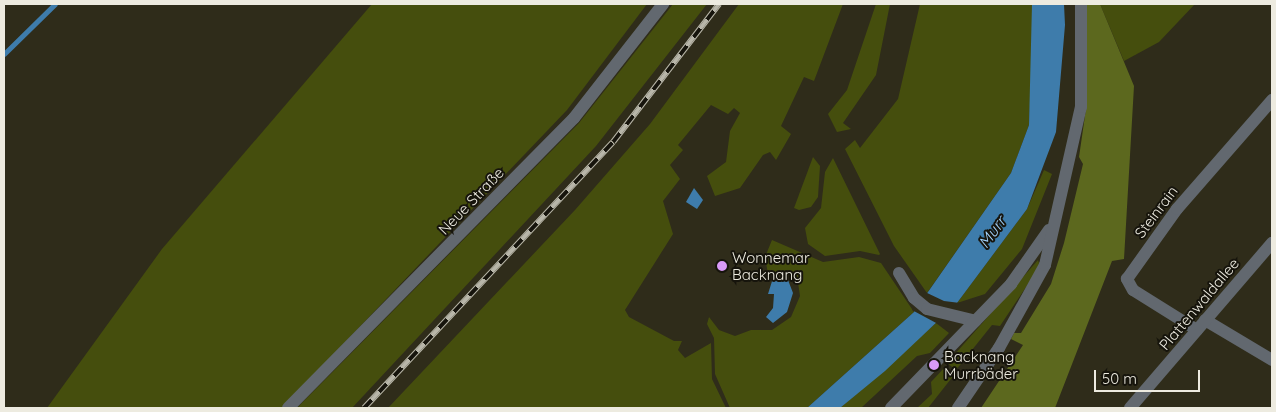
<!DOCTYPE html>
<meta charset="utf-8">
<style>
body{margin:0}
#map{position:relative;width:1276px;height:412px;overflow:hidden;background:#2f2c1a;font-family:Quicksand,sans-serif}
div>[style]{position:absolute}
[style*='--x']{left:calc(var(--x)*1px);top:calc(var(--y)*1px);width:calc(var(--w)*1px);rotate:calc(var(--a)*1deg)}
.green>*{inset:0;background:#454e0d}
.forest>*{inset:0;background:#5c681e}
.water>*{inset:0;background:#3e7cab}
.pier>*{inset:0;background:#2f2c1a}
.stream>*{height:4.5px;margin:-2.25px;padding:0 2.25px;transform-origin:2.25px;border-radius:2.25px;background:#3e7cab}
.minor>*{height:12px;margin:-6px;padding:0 6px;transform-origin:6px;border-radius:6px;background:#62686f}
.rail>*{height:5.5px;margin-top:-2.75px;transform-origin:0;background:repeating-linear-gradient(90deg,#16140c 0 11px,#b8b6a9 0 22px);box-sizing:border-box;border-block:1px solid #b8b6a9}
.dots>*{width:14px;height:14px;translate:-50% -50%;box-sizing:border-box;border:2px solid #16140c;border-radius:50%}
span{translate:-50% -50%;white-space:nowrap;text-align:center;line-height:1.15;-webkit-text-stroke:4px #16140c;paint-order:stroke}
.street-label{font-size:15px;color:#edebe0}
.poi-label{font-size:15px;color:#edebe0}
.left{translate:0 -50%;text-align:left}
.water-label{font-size:16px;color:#a4d4fd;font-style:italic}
.frame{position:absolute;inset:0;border:5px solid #edebe0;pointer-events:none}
.scale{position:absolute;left:1094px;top:370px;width:106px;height:22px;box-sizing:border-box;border:2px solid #edebe0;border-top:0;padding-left:6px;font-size:15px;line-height:18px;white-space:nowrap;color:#edebe0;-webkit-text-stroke:4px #16140c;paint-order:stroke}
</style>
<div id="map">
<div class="green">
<i style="clip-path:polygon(372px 4px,647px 4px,567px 110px,282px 408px,47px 408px,162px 249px)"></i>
<i style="clip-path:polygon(673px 4px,707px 4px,596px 146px,352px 408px,297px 408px,579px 123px)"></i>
<i style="clip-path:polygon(739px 4px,843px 4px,814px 81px,804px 77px,781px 126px,791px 134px,776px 160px,770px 152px,763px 155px,740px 188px,715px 196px,707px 176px,726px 162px,730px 131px,740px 113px,734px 108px,728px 114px,711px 105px,678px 145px,683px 150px,670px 165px,680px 179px,663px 201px,673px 234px,625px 310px,629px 317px,674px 341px,682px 341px,678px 350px,685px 358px,711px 343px,712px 379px,726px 408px,388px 408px,575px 210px,650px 124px)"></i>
<i style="clip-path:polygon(876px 4px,890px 4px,876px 75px,843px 123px,851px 129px,837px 132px,828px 114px,847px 90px)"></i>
<i style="clip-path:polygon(920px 4px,1032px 4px,1034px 27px,1029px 125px,1011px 173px,927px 293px,894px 246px,845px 149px,855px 140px,860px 148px,898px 99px)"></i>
<i style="clip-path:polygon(1100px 4px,1195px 4px,1159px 42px,1124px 61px)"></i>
<i style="clip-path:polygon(813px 157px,820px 166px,818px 197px,811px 207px,799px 210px,794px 208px)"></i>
<i style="clip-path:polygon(833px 158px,880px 254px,879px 255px,860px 251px,825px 256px,808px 244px,805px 228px,821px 208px,825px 172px)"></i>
<i style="clip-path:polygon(1044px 170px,1052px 174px,1022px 249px,985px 294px,957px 303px,1027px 209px)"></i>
<i style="clip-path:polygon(772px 240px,823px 262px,859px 257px,881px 263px,914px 312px,807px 408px,730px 408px,715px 374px,714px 338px,707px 324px,709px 317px,719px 330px,735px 336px,751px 330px,772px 330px,791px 317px,800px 296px,797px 276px,768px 274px,765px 257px)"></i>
<i style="clip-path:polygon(1038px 260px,1040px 266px,1000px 326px,992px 325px,956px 370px,947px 363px)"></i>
<i style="clip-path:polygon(936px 323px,949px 333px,930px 353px,917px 356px,861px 408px,840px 408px)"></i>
<i style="clip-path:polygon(945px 367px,954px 375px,928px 408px,917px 408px,932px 394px,931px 382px)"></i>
</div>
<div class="forest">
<i style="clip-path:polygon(1085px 4px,1100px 4px,1134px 86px,1124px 259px,1112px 261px,1055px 408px,981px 408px,1023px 345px,1011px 339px,1014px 333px,1021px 333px,1051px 284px,1064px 243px,1083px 164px,1079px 157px,1087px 102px)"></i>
</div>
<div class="water">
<i style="clip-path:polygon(1032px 4px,1064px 4px,1065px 25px,1056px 132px,1027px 209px,957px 303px,885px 371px,840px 408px,807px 408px,914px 312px,1011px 173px,1029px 125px)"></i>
<i style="clip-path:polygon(694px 188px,703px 200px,697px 209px,686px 202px)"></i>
<i style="clip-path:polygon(773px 278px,788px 280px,793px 293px,787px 312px,773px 323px,766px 317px,773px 308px,774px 294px,768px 294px)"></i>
</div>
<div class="pier">
<i style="clip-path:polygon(925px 292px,944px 301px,960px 303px,938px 324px,912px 310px)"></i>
</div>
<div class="stream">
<i style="--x:4;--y:54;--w:71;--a:-44.4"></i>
</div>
<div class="minor">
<i style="--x:899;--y:273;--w:29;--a:59"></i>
<i style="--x:914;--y:298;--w:17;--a:40"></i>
<i style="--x:927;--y:309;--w:50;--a:13.8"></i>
<i style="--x:1205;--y:320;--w:78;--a:30.8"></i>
<i style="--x:1197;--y:330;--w:75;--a:-148"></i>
<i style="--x:1133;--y:290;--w:13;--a:-119"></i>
<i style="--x:1127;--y:279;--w:86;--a:-54.5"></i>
<i style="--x:1177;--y:209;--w:145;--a:-48.9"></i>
<i style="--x:288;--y:408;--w:407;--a:-45.4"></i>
<i style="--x:574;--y:118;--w:145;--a:-52"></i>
<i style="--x:891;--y:408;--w:173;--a:-45.9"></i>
<i style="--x:1011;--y:284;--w:66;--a:-54.9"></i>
<i style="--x:958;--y:408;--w:73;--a:-55.7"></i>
<i style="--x:999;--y:348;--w:95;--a:-61"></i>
<i style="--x:1045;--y:265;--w:162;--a:-77.2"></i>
<i style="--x:1081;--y:107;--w:103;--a:-90"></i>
<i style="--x:1130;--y:408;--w:218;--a:-49.3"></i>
</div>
<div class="rail">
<i style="--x:364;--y:408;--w:364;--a:-46.9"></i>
<i style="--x:613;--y:142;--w:174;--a:-52.5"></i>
</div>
<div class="dots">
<i style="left:722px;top:266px;background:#d99af7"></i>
<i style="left:934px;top:365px;background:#d99af7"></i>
</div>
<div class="street-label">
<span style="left:471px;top:201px;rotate:-46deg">Neue Straße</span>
<span style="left:1156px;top:212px;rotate:-53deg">Steinrain</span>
<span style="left:1199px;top:304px;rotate:-50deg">Plattenwaldallee</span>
</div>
<div class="poi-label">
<span class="left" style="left:732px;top:266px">Wonnemar<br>Backnang</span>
<span class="left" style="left:944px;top:365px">Backnang<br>Murrbäder</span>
</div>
<div class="water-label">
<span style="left:992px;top:232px;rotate:-54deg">Murr</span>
</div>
<div class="frame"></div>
<div class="scale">50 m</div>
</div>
